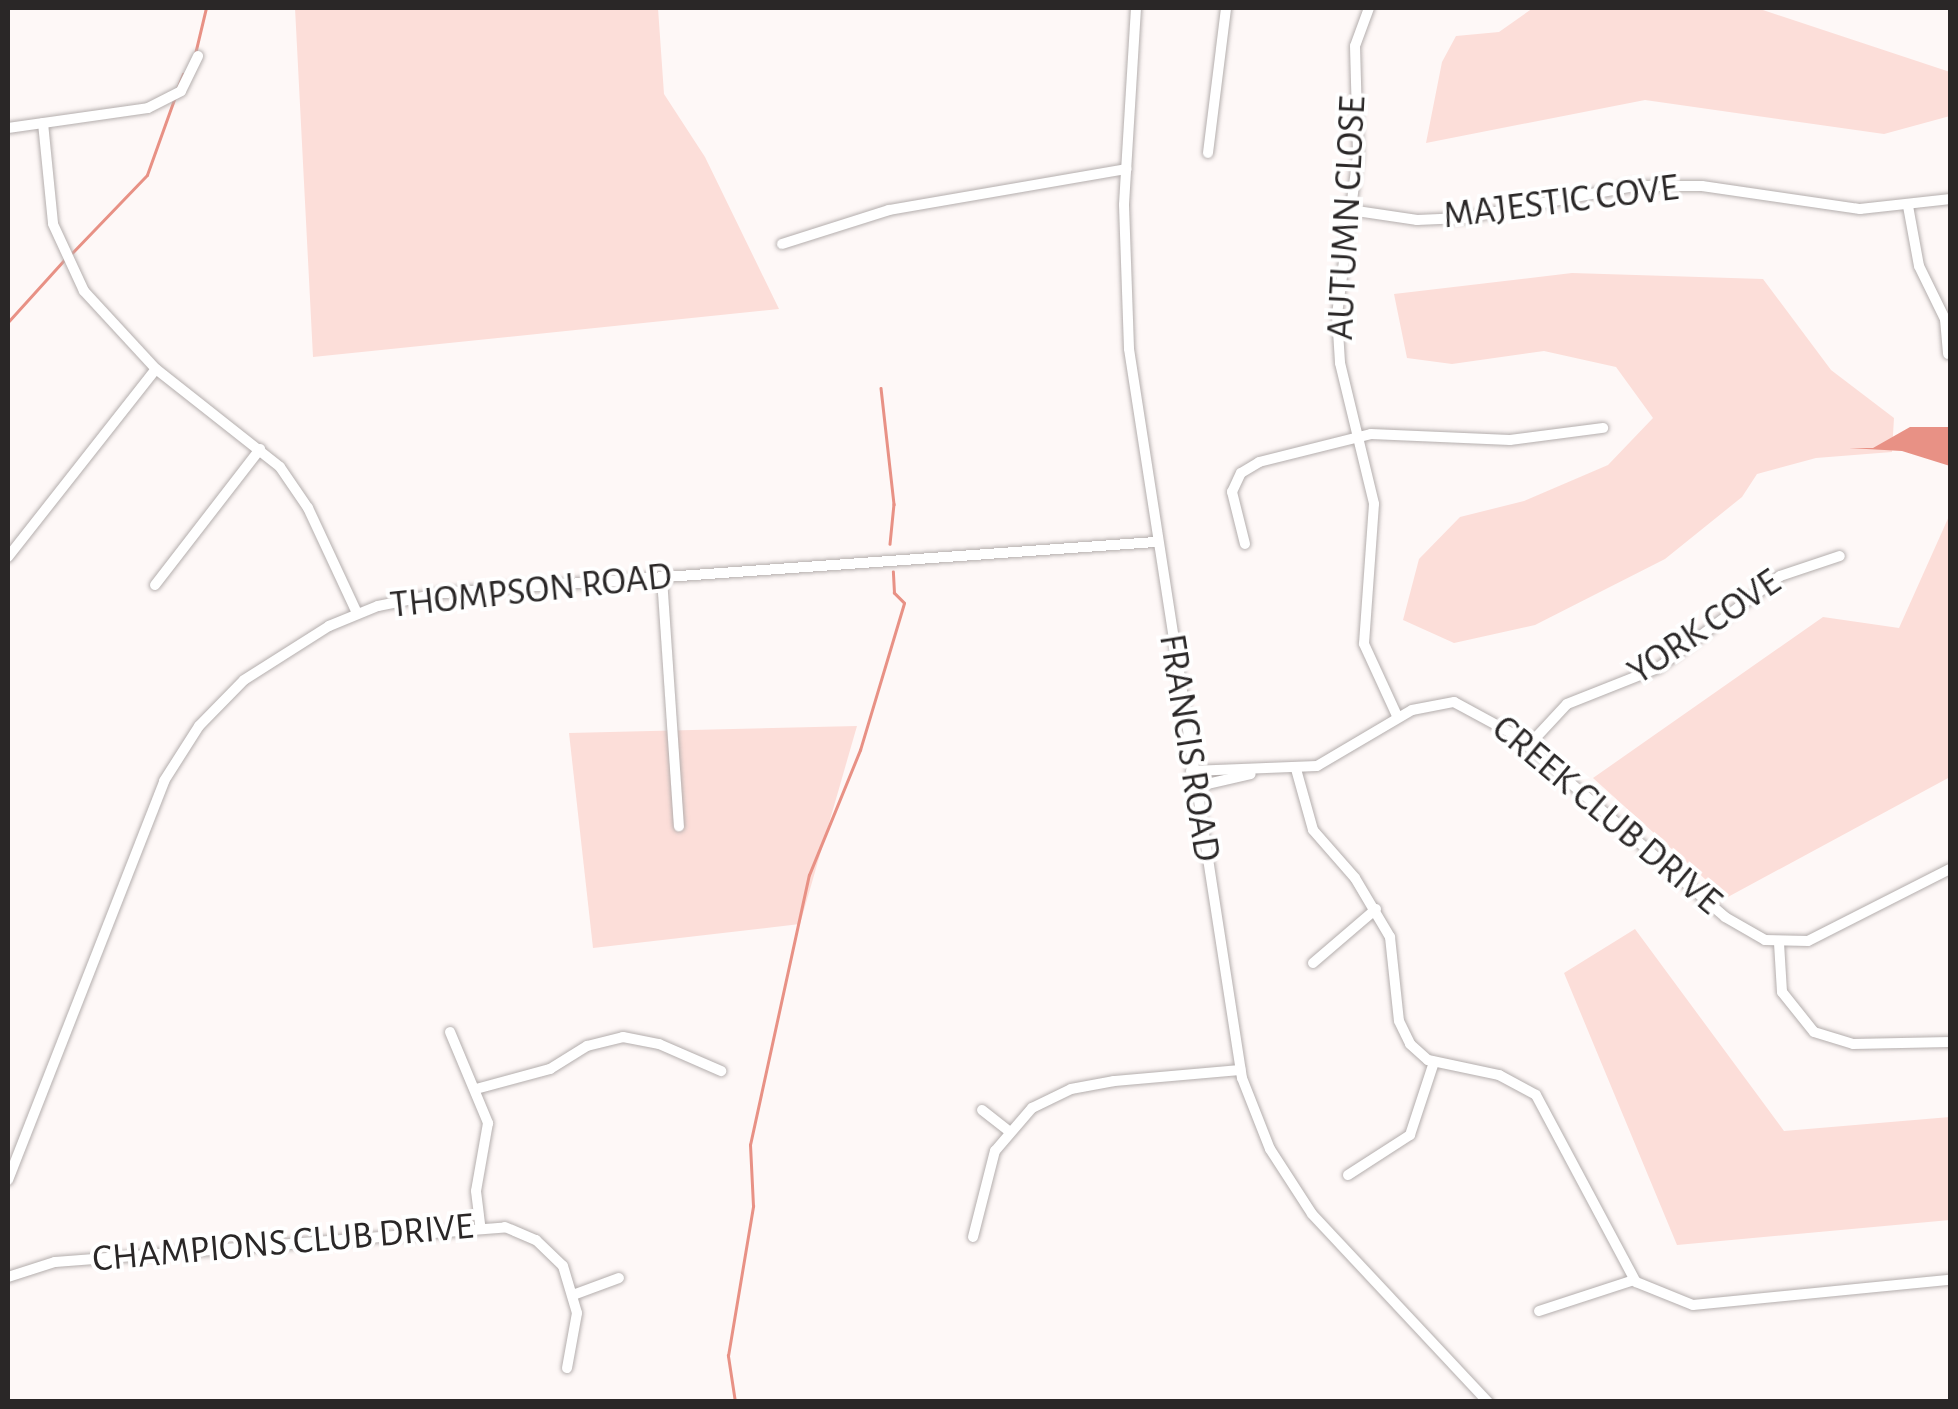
<!DOCTYPE html>
<style>
body{margin:0}
#map{position:relative;width:1958px;height:1409px;overflow:hidden;background:#fef8f7;font-family:"Alegreya Sans",sans-serif}
div>[style]{position:absolute}
[style*='--x']{left:calc(var(--x)*1px);top:calc(var(--y)*1px);width:calc(var(--w)*1px);rotate:calc(var(--a)*1deg)}
.green>*{inset:0;background:#fcded9}
.water>*{inset:0;background:#e89185}
.stream>*{height:2.5px;margin:-1.25px;padding:0 1.25px;transform-origin:1.25px;border-radius:1.25px;background:#e89185}
.roads{filter:drop-shadow(0 0 2px #b4aead) drop-shadow(0 0 2px #b4aead)}
.minor>*{height:10px;margin:-5px;padding:0 5px;transform-origin:5px;border-radius:5px;background:#fff}
span{translate:-50% -50%;white-space:nowrap;text-align:center;line-height:1.15;-webkit-text-stroke:8px #fff;paint-order:stroke}
.street-label{font-size:38px;color:#2a2727}
.frame{position:absolute;inset:0;border:10px solid #2a2727;pointer-events:none}
</style>
<div id="map">
<div class="green">
<i style="clip-path:polygon(295px 8px,658px 8px,664px 94px,705px 157px,779px 309px,313px 357px)"></i>
<i style="clip-path:polygon(1533px 8px,1757px 8px,1950px 72px,1950px 116px,1884px 134px,1645px 100px,1426px 143px,1442px 62px,1456px 36px,1499px 32px)"></i>
<i style="clip-path:polygon(1572px 273px,1763px 279px,1831px 370px,1894px 418px,1892px 452px,1816px 458px,1757px 474px,1742px 497px,1665px 559px,1535px 625px,1454px 643px,1403px 620px,1419px 559px,1460px 517px,1524px 501px,1608px 465px,1653px 418px,1616px 367px,1544px 351px,1452px 364px,1407px 358px,1394px 294px)"></i>
<i style="clip-path:polygon(1950px 514px,1950px 777px,1726px 898px,1593px 778px,1823px 617px,1899px 628px)"></i>
<i style="clip-path:polygon(857px 726px,800px 924px,593px 948px,569px 733px)"></i>
<i style="clip-path:polygon(1635px 929px,1784px 1131px,1950px 1117px,1950px 1220px,1677px 1245px,1564px 973px)"></i>
</div>
<div class="water">
<i style="clip-path:polygon(1910px 427px,1950px 427px,1950px 466px,1902px 451px,1849px 448px,1873px 448px)"></i>
</div>
<div class="stream">
<i style="--x:195;--y:54;--w:47;--a:-76.6"></i>
<i style="--x:177;--y:89;--w:16;--a:-68"></i>
<i style="--x:72;--y:253;--w:108;--a:-46.1"></i>
<i style="--x:147;--y:175;--w:83;--a:-70.3"></i>
<i style="--x:8;--y:322;--w:86;--a:-47.8"></i>
<i style="--x:881;--y:388;--w:117;--a:83.6"></i>
<i style="--x:894;--y:504;--w:40;--a:95.7"></i>
<i style="--x:735;--y:1402;--w:47;--a:-98.7"></i>
<i style="--x:728;--y:1356;--w:152;--a:-80.5"></i>
<i style="--x:753;--y:1206;--w:61;--a:-92.8"></i>
<i style="--x:750;--y:1145;--w:276;--a:-77.7"></i>
<i style="--x:809;--y:875;--w:135;--a:-67.8"></i>
<i style="--x:860;--y:750;--w:153;--a:-73.3"></i>
<i style="--x:904;--y:603;--w:14;--a:-135"></i>
<i style="--x:894;--y:593;--w:21;--a:-93"></i>
</div>
<div class="roads">
<div class="minor">
<i style="--x:1136;--y:8;--w:197;--a:93.5"></i>
<i style="--x:1124;--y:205;--w:144;--a:88"></i>
<i style="--x:1129;--y:349;--w:738;--a:81.19"></i>
<i style="--x:1242;--y:1078;--w:76;--a:68.5"></i>
<i style="--x:1270;--y:1149;--w:77;--a:57.1"></i>
<i style="--x:1312;--y:1214;--w:258;--a:46.9"></i>
<i style="--x:1369;--y:8;--w:40;--a:110.2"></i>
<i style="--x:1355;--y:46;--w:109;--a:88.4"></i>
<i style="--x:1358;--y:155;--w:161;--a:97.5"></i>
<i style="--x:1337;--y:315;--w:48;--a:86.4"></i>
<i style="--x:1340;--y:363;--w:145;--a:76.4"></i>
<i style="--x:1374;--y:504;--w:140;--a:94.1"></i>
<i style="--x:1364;--y:644;--w:81;--a:65.3"></i>
<i style="--x:43;--y:123;--w:101;--a:84.3"></i>
<i style="--x:53;--y:224;--w:74;--a:65.2"></i>
<i style="--x:84;--y:291;--w:106;--a:47.3"></i>
<i style="--x:156;--y:369;--w:158;--a:38.3"></i>
<i style="--x:280;--y:467;--w:50;--a:55.7"></i>
<i style="--x:308;--y:508;--w:116;--a:65"></i>
<i style="--x:8;--y:128;--w:141;--a:-8.1"></i>
<i style="--x:148;--y:108;--w:37;--a:-27"></i>
<i style="--x:181;--y:91;--w:39;--a:-64"></i>
<i style="--x:1208;--y:153;--w:146;--a:-82.9"></i>
<i style="--x:1908;--y:206;--w:61;--a:79.6"></i>
<i style="--x:1919;--y:266;--w:59;--a:63.9"></i>
<i style="--x:1945;--y:319;--w:35;--a:85"></i>
<i style="--x:1350;--y:210;--w:68;--a:8.5"></i>
<i style="--x:1417;--y:220;--w:46;--a:-2.5"></i>
<i style="--x:1463;--y:218;--w:174;--a:-10.6"></i>
<i style="--x:1634;--y:186;--w:68;--a:0"></i>
<i style="--x:1702;--y:186;--w:160;--a:8.3"></i>
<i style="--x:1860;--y:209;--w:91;--a:-6.3"></i>
<i style="--x:782;--y:244;--w:112;--a:-17.6"></i>
<i style="--x:889;--y:210;--w:241;--a:-9.8"></i>
<i style="--x:1245;--y:544;--w:54;--a:-104"></i>
<i style="--x:1232;--y:492;--w:21;--a:-65"></i>
<i style="--x:1241;--y:473;--w:21;--a:-31"></i>
<i style="--x:1259;--y:462;--w:115;--a:-14"></i>
<i style="--x:1371;--y:434;--w:139;--a:2.5"></i>
<i style="--x:1510;--y:440;--w:94;--a:-7.4"></i>
<i style="--x:8;--y:557;--w:239;--a:-51.8"></i>
<i style="--x:662;--y:578;--w:249;--a:86.1"></i>
<i style="--x:155;--y:585;--w:172;--a:-52.3"></i>
<i style="--x:1528;--y:746;--w:57;--a:-47.1"></i>
<i style="--x:1567;--y:704;--w:98;--a:-21.6"></i>
<i style="--x:1658;--y:668;--w:153;--a:-37"></i>
<i style="--x:1780;--y:576;--w:63;--a:-18.4"></i>
<i style="--x:1296;--y:769;--w:63;--a:74.4"></i>
<i style="--x:1313;--y:830;--w:64;--a:48.8"></i>
<i style="--x:1355;--y:878;--w:69;--a:59.3"></i>
<i style="--x:1390;--y:937;--w:84;--a:83.9"></i>
<i style="--x:1399;--y:1021;--w:25;--a:64"></i>
<i style="--x:1410;--y:1044;--w:24;--a:42"></i>
<i style="--x:1428;--y:1060;--w:73;--a:11.9"></i>
<i style="--x:1499;--y:1075;--w:42;--a:28.4"></i>
<i style="--x:1536;--y:1095;--w:212;--a:61.9"></i>
<i style="--x:1636;--y:1282;--w:61;--a:22"></i>
<i style="--x:1693;--y:1305;--w:258;--a:-5.6"></i>
<i style="--x:1191;--y:771;--w:126;--a:-2.3"></i>
<i style="--x:1317;--y:766;--w:110;--a:-30.5"></i>
<i style="--x:1412;--y:710;--w:43;--a:-10.8"></i>
<i style="--x:1454;--y:702;--w:69;--a:28.4"></i>
<i style="--x:1515;--y:735;--w:278;--a:40.9"></i>
<i style="--x:1725;--y:917;--w:46;--a:29.9"></i>
<i style="--x:1765;--y:940;--w:43;--a:1.3"></i>
<i style="--x:1808;--y:941;--w:159;--a:-26.9"></i>
<i style="--x:1194;--y:787;--w:58;--a:-12.8"></i>
<i style="--x:1779;--y:943;--w:49;--a:86.5"></i>
<i style="--x:1782;--y:992;--w:51;--a:51.3"></i>
<i style="--x:1814;--y:1032;--w:41;--a:17.1"></i>
<i style="--x:1853;--y:1044;--w:97;--a:-1.2"></i>
<i style="--x:1313;--y:963;--w:83;--a:-40.6"></i>
<i style="--x:450;--y:1032;--w:99;--a:67.3"></i>
<i style="--x:488;--y:1123;--w:69;--a:100"></i>
<i style="--x:476;--y:1191;--w:35;--a:83"></i>
<i style="--x:476;--y:1089;--w:77;--a:-15.1"></i>
<i style="--x:550;--y:1069;--w:44;--a:-31.9"></i>
<i style="--x:587;--y:1046;--w:37;--a:-14"></i>
<i style="--x:623;--y:1037;--w:37;--a:11"></i>
<i style="--x:659;--y:1044;--w:68;--a:23.5"></i>
<i style="--x:982;--y:1110;--w:33;--a:38"></i>
<i style="--x:1348;--y:1175;--w:74;--a:-32.8"></i>
<i style="--x:1410;--y:1135;--w:77;--a:-71.8"></i>
<i style="--x:8;--y:1180;--w:428;--a:-68.6"></i>
<i style="--x:164;--y:781;--w:65;--a:-57.5"></i>
<i style="--x:199;--y:726;--w:64;--a:-45.6"></i>
<i style="--x:244;--y:680;--w:101;--a:-32.4"></i>
<i style="--x:329;--y:626;--w:53;--a:-22.2"></i>
<i style="--x:378;--y:606;--w:65;--a:-11.5"></i>
<i style="--x:442;--y:593;--w:716;--a:-4.09"></i>
<i style="--x:973;--y:1237;--w:89;--a:-75.7"></i>
<i style="--x:995;--y:1151;--w:57;--a:-49.3"></i>
<i style="--x:1032;--y:1108;--w:43;--a:-26"></i>
<i style="--x:1071;--y:1089;--w:44;--a:-10.5"></i>
<i style="--x:1114;--y:1081;--w:127;--a:-5"></i>
<i style="--x:8;--y:1277;--w:49;--a:-17.7"></i>
<i style="--x:55;--y:1262;--w:451;--a:-4.4"></i>
<i style="--x:505;--y:1227;--w:34;--a:23"></i>
<i style="--x:536;--y:1240;--w:37;--a:44"></i>
<i style="--x:563;--y:1266;--w:49;--a:73.4"></i>
<i style="--x:577;--y:1313;--w:56;--a:100.3"></i>
<i style="--x:573;--y:1295;--w:49;--a:-20.3"></i>
<i style="--x:1539;--y:1311;--w:100;--a:-18.1"></i>
</div>
</div>
<div class="street-label">
<span style="left:1561px;top:203px;rotate:-7deg">MAJESTIC COVE</span>
<span style="left:1348px;top:218px;rotate:-87deg">AUTUMN CLOSE</span>
<span style="left:531px;top:592px;rotate:-6deg">THOMPSON ROAD</span>
<span style="left:1705px;top:628px;rotate:-34deg">YORK COVE</span>
<span style="left:1188px;top:748px;rotate:81deg">FRANCIS ROAD</span>
<span style="left:1606px;top:816px;rotate:40deg">CREEK CLUB DRIVE</span>
<span style="left:283px;top:1244px;rotate:-5deg">CHAMPIONS CLUB DRIVE</span>
</div>
<div class="frame"></div>
</div>
